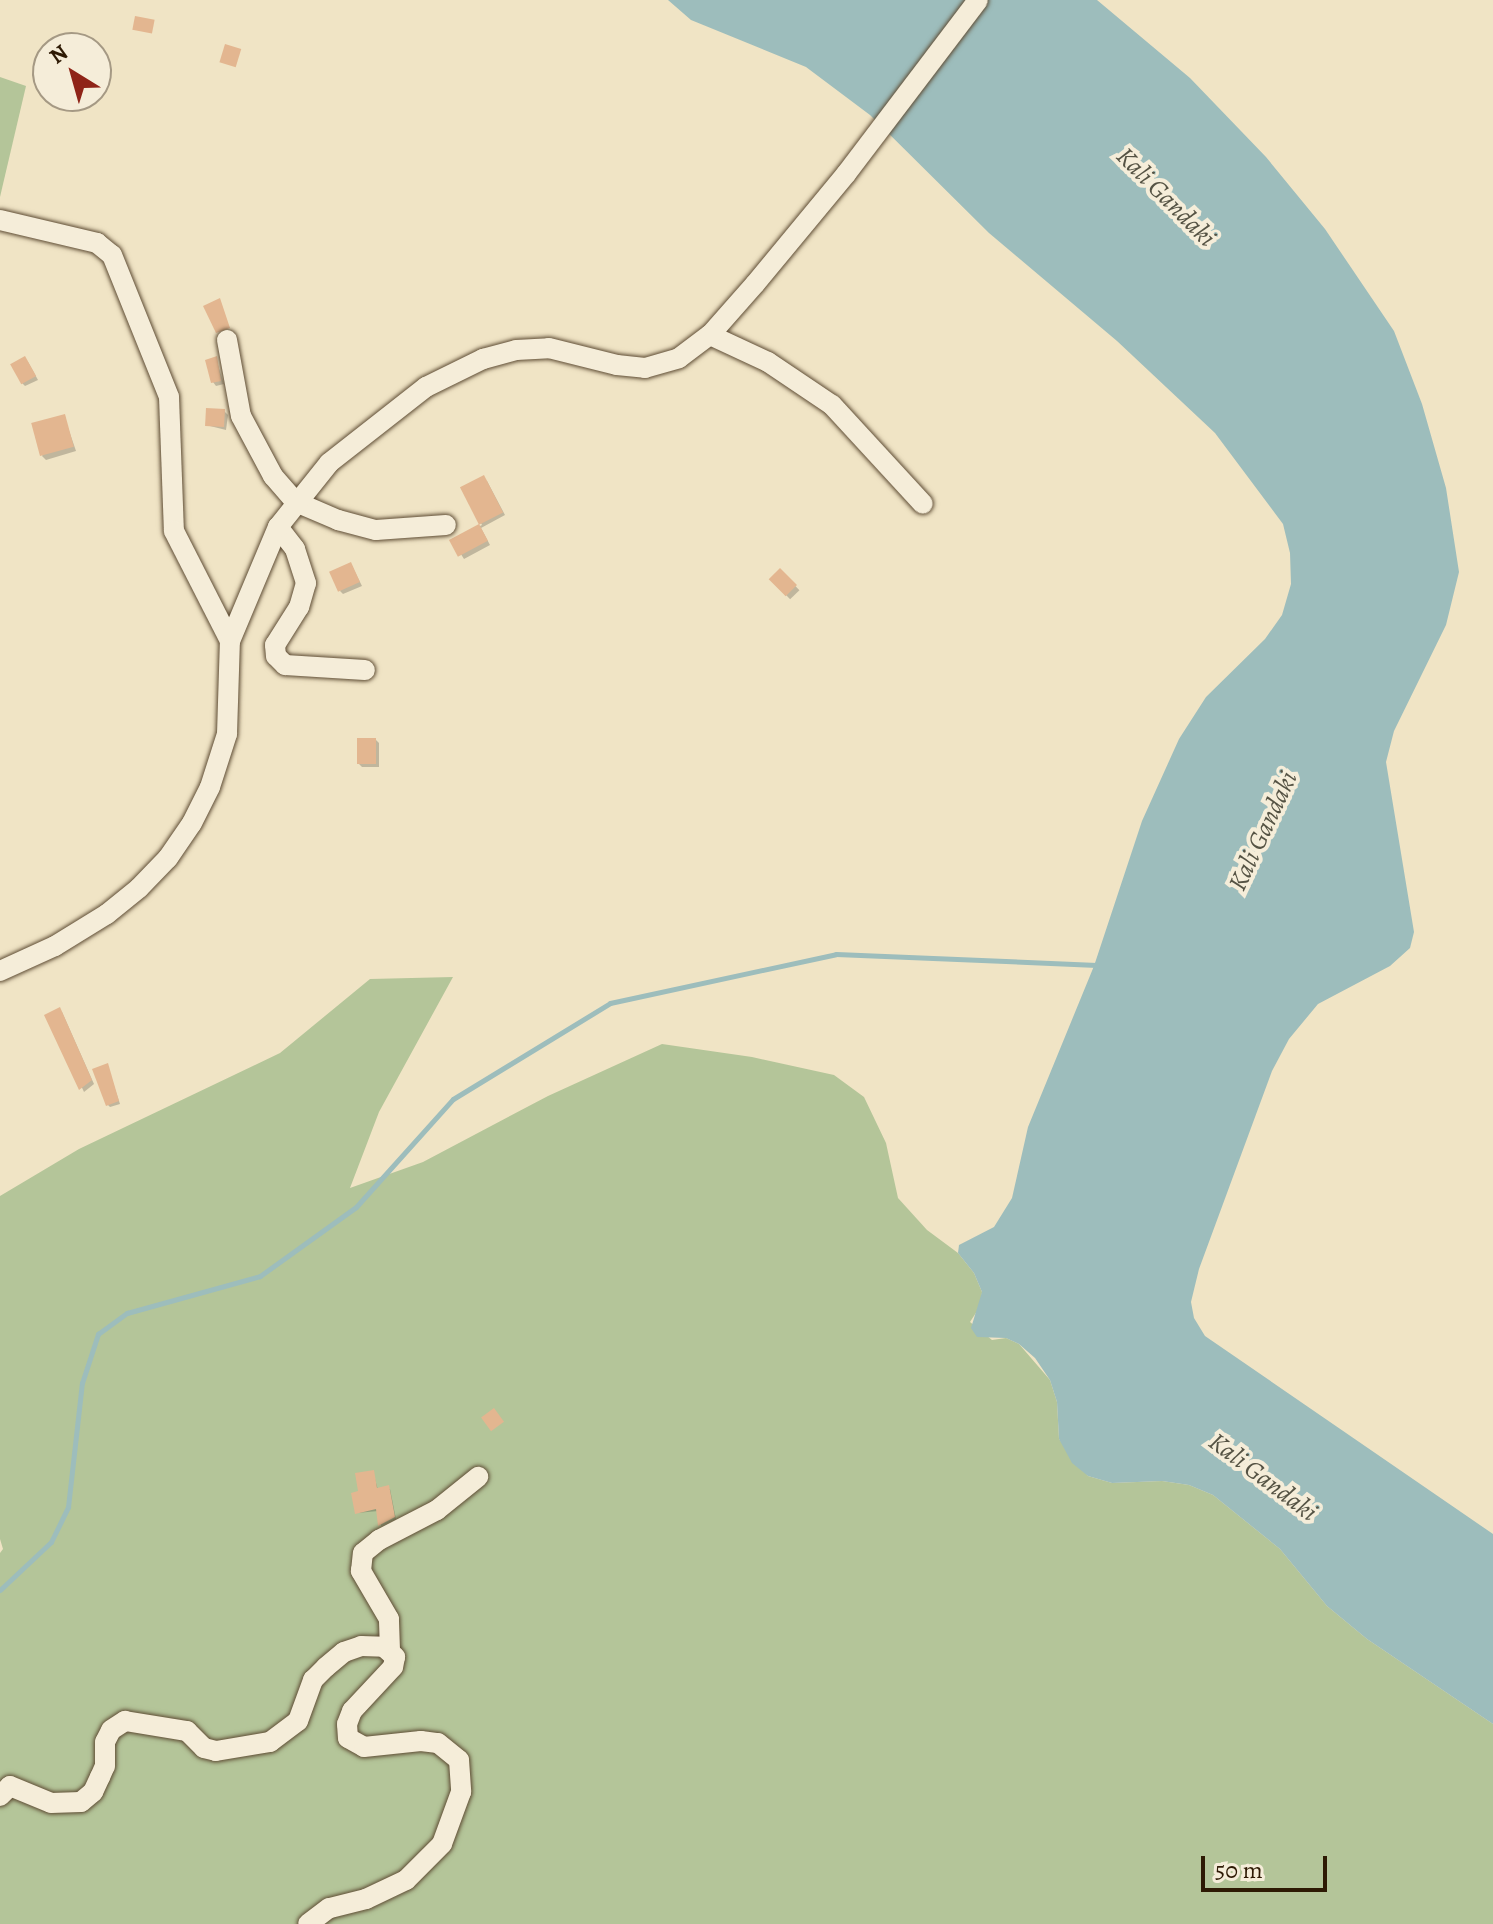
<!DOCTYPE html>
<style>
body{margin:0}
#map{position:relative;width:1493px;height:1924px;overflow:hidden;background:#f0e4c5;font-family:Alegreya,serif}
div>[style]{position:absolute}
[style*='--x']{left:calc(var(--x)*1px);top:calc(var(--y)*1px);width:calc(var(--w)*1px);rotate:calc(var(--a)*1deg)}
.green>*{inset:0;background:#b4c599}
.water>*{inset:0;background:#9dbdbc}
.shadow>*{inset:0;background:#0003;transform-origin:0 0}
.stream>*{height:5px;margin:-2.5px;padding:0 2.5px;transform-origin:2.5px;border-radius:2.5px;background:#9dbdbc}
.building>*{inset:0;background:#e3b690;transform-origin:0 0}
.roads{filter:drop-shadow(0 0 2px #5e4c34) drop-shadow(0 0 2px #5e4c34)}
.minor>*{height:20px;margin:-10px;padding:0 10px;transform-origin:10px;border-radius:10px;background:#f5edd9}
span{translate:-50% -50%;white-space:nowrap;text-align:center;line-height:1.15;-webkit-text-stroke:8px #f5edd9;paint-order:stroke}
.water-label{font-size:26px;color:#555344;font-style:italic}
.north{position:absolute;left:32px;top:32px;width:80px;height:80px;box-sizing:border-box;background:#f5edd9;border:2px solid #a59984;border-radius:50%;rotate:323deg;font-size:22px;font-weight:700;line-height:32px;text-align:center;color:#2e1a04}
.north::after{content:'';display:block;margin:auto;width:28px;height:36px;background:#8f2418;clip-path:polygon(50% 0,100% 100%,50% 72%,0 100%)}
.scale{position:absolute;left:1201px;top:1856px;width:126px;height:36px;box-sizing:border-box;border:4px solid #2e1a04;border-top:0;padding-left:10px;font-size:24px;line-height:28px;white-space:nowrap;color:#2e1a04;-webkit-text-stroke:6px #f5edd9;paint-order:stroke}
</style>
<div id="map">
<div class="green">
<i style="clip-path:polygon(0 77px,26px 86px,0 197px)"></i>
<i style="clip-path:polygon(453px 977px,379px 1112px,350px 1188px,423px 1162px,548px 1096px,662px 1044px,752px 1057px,834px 1075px,864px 1097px,886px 1143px,898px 1198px,927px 1230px,958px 1253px,974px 1273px,982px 1292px,981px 1305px,970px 1322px,992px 1340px,1006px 1338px,1019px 1344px,1050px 1380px,1057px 1402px,1059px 1439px,1088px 1476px,1112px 1483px,1162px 1481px,1189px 1485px,1213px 1495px,1280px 1549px,1327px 1606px,1367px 1639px,1493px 1724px,1493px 1924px,0 1924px,0 1553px,3px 1549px,0 1539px,0 1196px,79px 1149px,280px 1053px,370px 979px)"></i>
</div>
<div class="water">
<i style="clip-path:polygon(668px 0,1097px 0,1190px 78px,1266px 157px,1325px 229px,1394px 331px,1422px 404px,1446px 488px,1459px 572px,1446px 625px,1394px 731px,1386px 762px,1414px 932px,1410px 948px,1390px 966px,1318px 1004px,1289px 1039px,1272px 1071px,1199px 1269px,1191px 1302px,1194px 1318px,1205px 1336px,1493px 1534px,1493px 1724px,1367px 1639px,1327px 1606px,1280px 1549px,1213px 1495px,1189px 1485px,1162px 1481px,1112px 1483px,1088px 1476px,1072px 1463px,1059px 1439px,1057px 1402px,1050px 1380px,1035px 1358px,1019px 1344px,1006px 1338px,977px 1337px,971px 1328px,982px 1292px,974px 1273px,958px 1253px,959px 1245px,994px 1227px,1012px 1198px,1028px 1127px,1094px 966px,1142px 821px,1179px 739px,1206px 697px,1265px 639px,1282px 615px,1291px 584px,1290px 553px,1283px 524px,1215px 433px,1117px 341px,989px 233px,870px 115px,806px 67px,691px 20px)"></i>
</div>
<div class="shadow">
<i style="clip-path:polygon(216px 359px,224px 384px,216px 386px,213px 382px)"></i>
<i style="clip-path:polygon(28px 362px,38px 380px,25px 386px,22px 383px)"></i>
<i style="clip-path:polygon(224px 411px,228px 415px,226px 430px,206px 425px)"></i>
<i style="clip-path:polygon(64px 416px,76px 451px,46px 460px,42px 456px)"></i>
<i style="clip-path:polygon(487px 481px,505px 515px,481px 528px,490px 545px,464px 559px,452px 540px,482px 525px,463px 488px)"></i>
<i style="clip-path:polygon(351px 564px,362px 586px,343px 594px,340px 591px)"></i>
<i style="left:780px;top:570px;width:28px;height:13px;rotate:46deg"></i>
<i style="clip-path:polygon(376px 740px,379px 743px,379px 767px,362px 767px,359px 764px)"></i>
<i style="clip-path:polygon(62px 1012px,94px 1084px,84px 1092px,58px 1036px)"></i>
<i style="clip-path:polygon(107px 1065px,120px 1104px,110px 1107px,108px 1105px)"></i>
<i style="clip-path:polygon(373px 1472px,378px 1490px,390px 1489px,396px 1519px,381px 1526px,378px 1511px,357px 1513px,361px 1493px)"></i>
</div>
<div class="stream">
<i style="--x:0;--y:1590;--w:70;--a:-43.3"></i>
<i style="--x:51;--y:1542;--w:39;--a:-64"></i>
<i style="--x:68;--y:1507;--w:125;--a:-83.6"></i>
<i style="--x:82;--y:1383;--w:52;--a:-71.9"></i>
<i style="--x:98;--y:1334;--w:36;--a:-36"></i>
<i style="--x:127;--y:1313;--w:138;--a:-15.5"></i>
<i style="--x:260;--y:1276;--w:118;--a:-35.7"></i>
<i style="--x:356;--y:1207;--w:145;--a:-48.1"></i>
<i style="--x:453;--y:1099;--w:184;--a:-31.4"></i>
<i style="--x:610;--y:1003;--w:231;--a:-12.2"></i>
<i style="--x:836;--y:954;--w:261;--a:2.4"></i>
</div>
<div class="building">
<i style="left:135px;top:16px;width:20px;height:14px;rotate:11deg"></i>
<i style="left:225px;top:44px;width:17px;height:19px;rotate:17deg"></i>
<i style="clip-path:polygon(220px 298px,230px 328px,216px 333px,203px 306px)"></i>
<i style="left:25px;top:356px;width:23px;height:17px;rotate:61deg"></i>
<i style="clip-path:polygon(217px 356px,221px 381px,211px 383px,205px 360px)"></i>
<i style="left:206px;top:408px;width:19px;height:18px;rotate:3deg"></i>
<i style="left:65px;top:414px;width:34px;height:35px;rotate:75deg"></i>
<i style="left:484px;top:475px;width:42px;height:27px;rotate:63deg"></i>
<i style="left:479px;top:524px;width:19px;height:34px;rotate:62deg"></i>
<i style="left:351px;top:562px;width:22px;height:24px;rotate:66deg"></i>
<i style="left:780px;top:568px;width:24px;height:16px;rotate:45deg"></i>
<i style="left:357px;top:738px;width:19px;height:26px"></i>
<i style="clip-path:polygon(60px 1007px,92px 1080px,79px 1090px,44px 1015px)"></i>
<i style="clip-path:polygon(108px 1063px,119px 1101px,106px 1106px,92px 1069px)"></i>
<i style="left:494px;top:1408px;width:17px;height:16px;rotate:54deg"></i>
<i style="clip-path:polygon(374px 1470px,377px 1488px,389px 1485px,395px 1517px,378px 1526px,376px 1509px,355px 1514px,351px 1493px,358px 1491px,355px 1473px)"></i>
</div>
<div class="roads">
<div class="minor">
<i style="--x:0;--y:220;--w:100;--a:13.3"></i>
<i style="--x:97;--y:243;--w:19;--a:39"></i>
<i style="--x:112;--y:255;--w:153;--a:68.1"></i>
<i style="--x:169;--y:397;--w:134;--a:87.9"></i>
<i style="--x:174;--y:531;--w:123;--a:63"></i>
<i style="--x:710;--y:335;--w:64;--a:25"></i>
<i style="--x:768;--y:362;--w:77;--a:33.9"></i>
<i style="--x:832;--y:405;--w:134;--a:47.4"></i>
<i style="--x:227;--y:340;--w:77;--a:79.6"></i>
<i style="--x:241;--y:416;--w:68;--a:61.9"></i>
<i style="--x:273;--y:476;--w:35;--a:49"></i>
<i style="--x:296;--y:502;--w:46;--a:23.2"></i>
<i style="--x:338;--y:520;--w:39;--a:15"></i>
<i style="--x:376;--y:530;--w:70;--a:-4.1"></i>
<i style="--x:278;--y:527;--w:28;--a:52"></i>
<i style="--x:295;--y:549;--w:36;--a:72"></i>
<i style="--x:306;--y:583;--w:25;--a:106"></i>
<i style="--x:299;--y:607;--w:45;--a:122.3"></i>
<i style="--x:275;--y:645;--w:11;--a:85"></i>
<i style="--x:276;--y:656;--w:13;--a:45"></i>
<i style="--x:285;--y:665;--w:80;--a:3.6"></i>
<i style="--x:0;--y:971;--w:60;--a:-24.4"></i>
<i style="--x:55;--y:946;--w:61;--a:-31.6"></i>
<i style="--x:107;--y:914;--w:41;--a:-39.1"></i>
<i style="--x:139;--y:888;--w:42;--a:-46"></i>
<i style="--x:168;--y:858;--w:42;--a:-55.6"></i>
<i style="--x:192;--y:823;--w:40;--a:-63.4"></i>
<i style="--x:210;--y:787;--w:56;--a:-72.2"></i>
<i style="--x:227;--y:734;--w:93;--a:-88.2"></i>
<i style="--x:230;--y:641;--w:124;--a:-67.2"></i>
<i style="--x:278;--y:527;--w:82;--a:-51.4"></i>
<i style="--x:329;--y:463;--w:123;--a:-38.1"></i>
<i style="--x:426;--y:387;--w:64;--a:-26.2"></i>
<i style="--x:483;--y:359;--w:34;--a:-15"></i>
<i style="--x:516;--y:350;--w:33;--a:-3"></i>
<i style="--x:549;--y:348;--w:70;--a:14"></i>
<i style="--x:617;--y:365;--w:28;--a:6"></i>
<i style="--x:645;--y:368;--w:35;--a:-16"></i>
<i style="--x:679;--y:358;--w:39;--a:-37"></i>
<i style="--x:710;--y:335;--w:68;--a:-48.6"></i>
<i style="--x:755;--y:284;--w:143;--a:-50.4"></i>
<i style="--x:846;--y:174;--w:218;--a:-52.8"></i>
<i style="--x:390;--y:1650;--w:31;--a:-92"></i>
<i style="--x:389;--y:1619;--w:56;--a:-120.3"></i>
<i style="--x:361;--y:1571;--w:18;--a:-84"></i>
<i style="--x:363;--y:1553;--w:21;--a:-39"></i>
<i style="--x:379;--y:1540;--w:65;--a:-27.3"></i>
<i style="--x:437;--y:1510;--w:53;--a:-38.8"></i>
<i style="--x:0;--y:1796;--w:14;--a:-45"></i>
<i style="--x:10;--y:1786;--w:44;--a:22.5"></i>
<i style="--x:51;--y:1803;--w:30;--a:-2"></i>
<i style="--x:81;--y:1802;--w:16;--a:-40"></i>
<i style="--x:93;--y:1792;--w:17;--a:-65"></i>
<i style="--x:100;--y:1777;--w:12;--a:-66"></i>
<i style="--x:105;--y:1766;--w:24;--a:-90"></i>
<i style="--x:105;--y:1742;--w:13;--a:-63"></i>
<i style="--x:111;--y:1730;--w:17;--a:-33"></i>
<i style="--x:125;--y:1721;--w:63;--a:9.2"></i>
<i style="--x:187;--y:1731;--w:24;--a:45"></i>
<i style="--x:204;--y:1748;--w:12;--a:14"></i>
<i style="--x:216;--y:1751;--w:55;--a:-9.5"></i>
<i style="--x:270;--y:1742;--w:35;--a:-37"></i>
<i style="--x:298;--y:1721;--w:44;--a:-69.9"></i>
<i style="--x:313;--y:1680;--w:18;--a:-45"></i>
<i style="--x:326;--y:1667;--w:23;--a:-40"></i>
<i style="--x:344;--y:1652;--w:18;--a:-19"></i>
<i style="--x:361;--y:1646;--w:23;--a:2"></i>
<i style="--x:384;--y:1647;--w:15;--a:42"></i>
<i style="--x:395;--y:1657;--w:10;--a:101"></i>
<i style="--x:393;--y:1667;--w:60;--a:133"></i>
<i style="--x:352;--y:1711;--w:14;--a:111"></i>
<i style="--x:347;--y:1724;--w:14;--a:86"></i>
<i style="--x:348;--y:1738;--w:18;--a:29"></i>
<i style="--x:364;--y:1747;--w:57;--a:-6"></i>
<i style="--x:421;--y:1741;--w:17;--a:7"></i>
<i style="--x:438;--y:1743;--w:27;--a:39"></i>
<i style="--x:459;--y:1760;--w:32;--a:86"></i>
<i style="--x:461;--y:1792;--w:55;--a:110.1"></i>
<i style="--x:442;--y:1844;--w:51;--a:135"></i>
<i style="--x:406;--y:1880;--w:44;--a:154.6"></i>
<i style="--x:366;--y:1899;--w:38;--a:166"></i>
<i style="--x:329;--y:1908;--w:26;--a:143"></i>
</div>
</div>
<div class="water-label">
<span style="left:1166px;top:197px;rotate:45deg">Kali Gandaki</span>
<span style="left:1263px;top:831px;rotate:-65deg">Kali Gandaki</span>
<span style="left:1263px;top:1477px;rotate:37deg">Kali Gandaki</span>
</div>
<div class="north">N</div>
<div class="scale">50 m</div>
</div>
